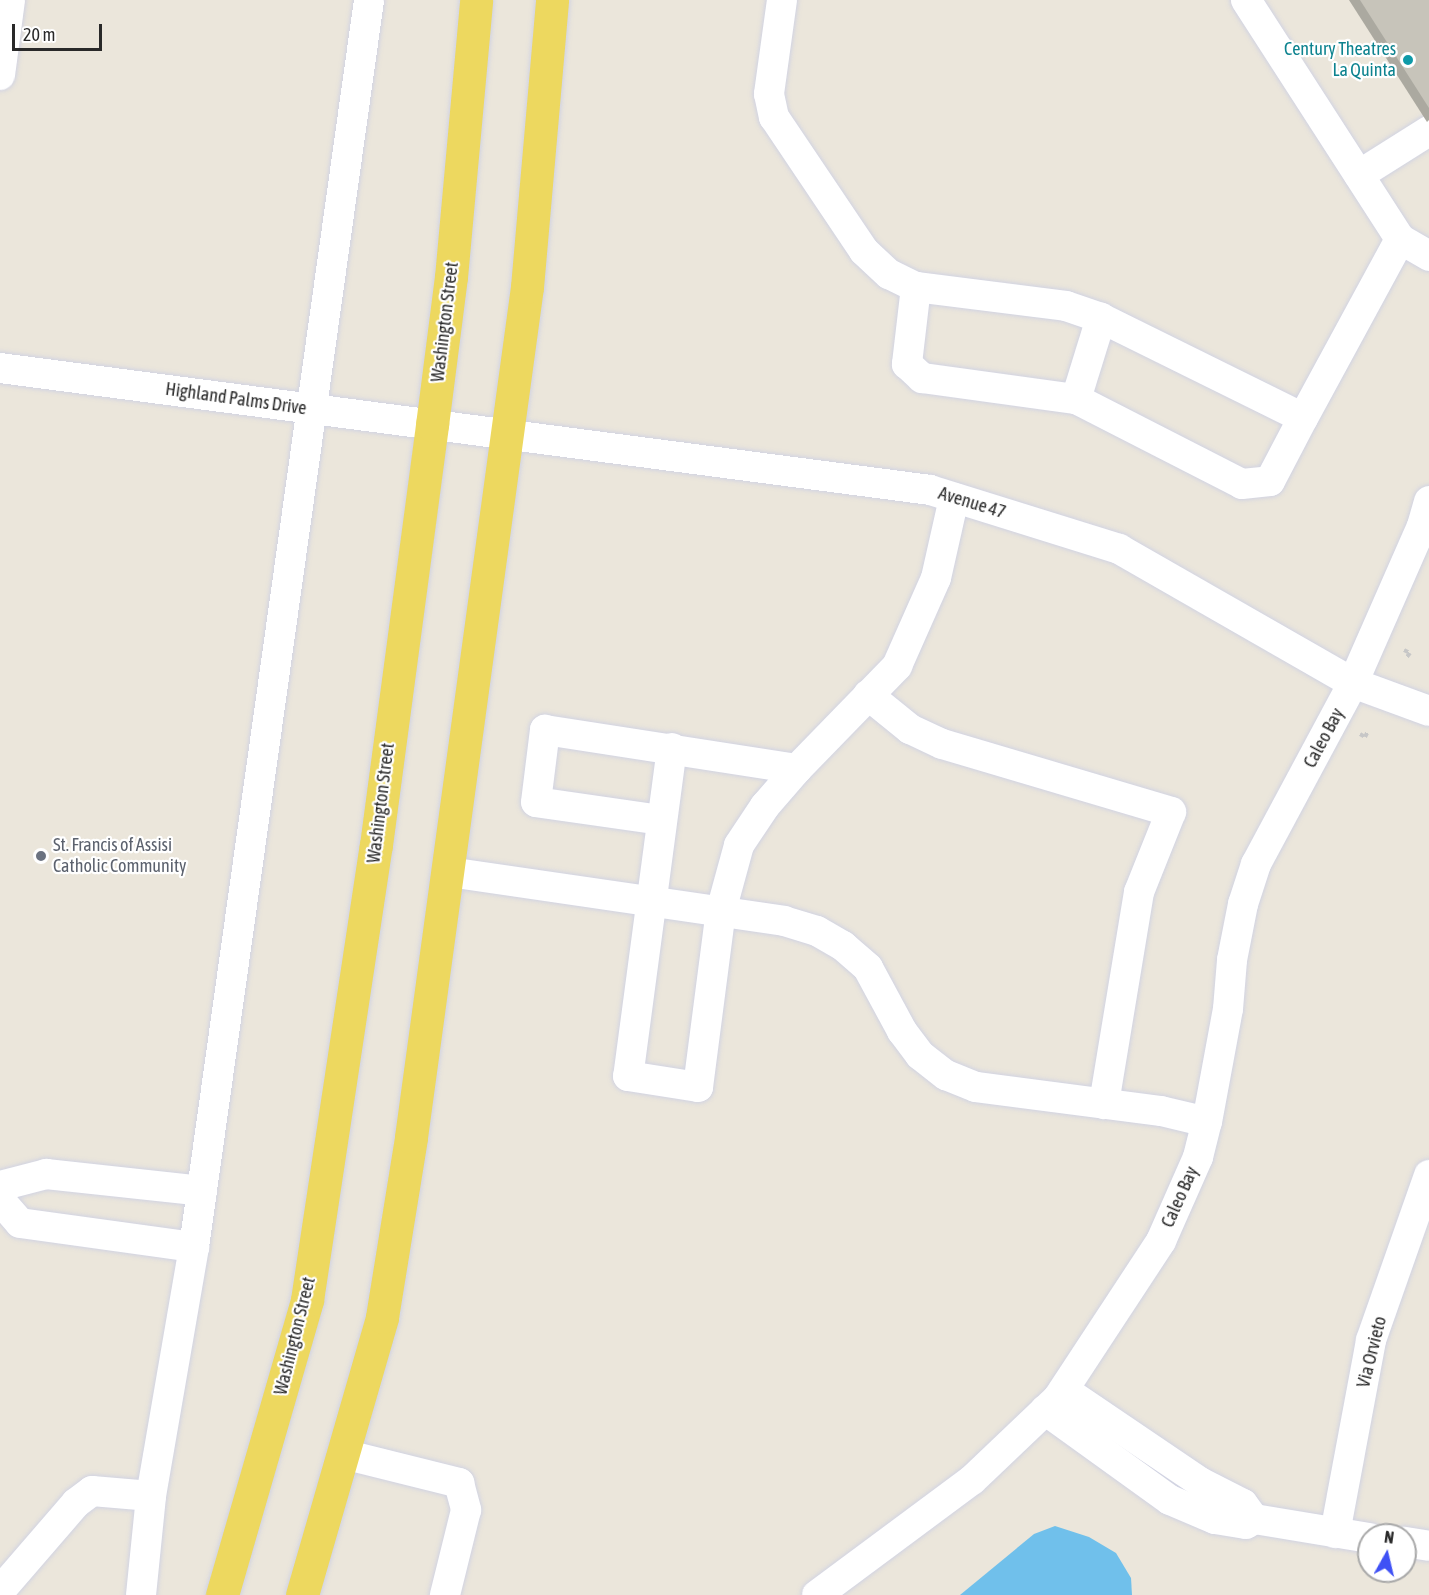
<!DOCTYPE html>
<style>
body{margin:0}
#map{position:relative;width:1429px;height:1595px;overflow:hidden;background:#ebe6db;font-family:"Asap Condensed",sans-serif}
div>[style]{position:absolute}
[style*='--x']{left:calc(var(--x)*1px);top:calc(var(--y)*1px);width:calc(var(--w)*1px);rotate:calc(var(--a)*1deg)}
.water>*{inset:0;background:#70c0eb}
.path>*{height:4px;margin-top:-2px;transform-origin:0;background:repeating-linear-gradient(90deg,#c7c7c7 0 4.5px,transparent 0 7.5px)}
.roads{filter:drop-shadow(0 0 2px #d1d3e2) drop-shadow(0 0 2px #d1d3e2)}
.minor>*{height:30px;margin:-15px;padding:0 15px;transform-origin:15px;border-radius:15px;background:#fff}
.major>*{height:33px;margin:-16.5px;padding:0 16.5px;transform-origin:16.5px;border-radius:16.5px;background:#edd85f}
.wall>*{inset:0;background:#aba9a0}
.building>*{inset:0;background:#c7c4ba}
.dots>*{width:16px;height:16px;translate:-50% -50%;box-sizing:border-box;border:3px solid #fff;border-radius:50%}
span{translate:-50% -50%;white-space:nowrap;text-align:center;line-height:1.15;-webkit-text-stroke:4.5px #fff;paint-order:stroke}
.culture-label{font-size:18px;color:#0d838f}
.right{translate:-100% -50%;text-align:right}
.street-label{font-size:18px;color:#292929}
.worship-label{font-size:18px;color:#5b616d}
.left{translate:0 -50%;text-align:left}
.north{position:absolute;left:1357px;top:1523px;width:60px;height:60px;box-sizing:border-box;background:#fff;border:2px solid #a9a9a9;border-radius:50%;rotate:8deg;font-size:16px;font-weight:700;line-height:24px;text-align:center;color:#292929}
.north::after{content:'';display:block;margin:auto;width:21px;height:27px;background:#3f51f5;clip-path:polygon(50% 0,100% 100%,50% 72%,0 100%)}
.scale{position:absolute;left:12px;top:24px;width:90px;height:27px;box-sizing:border-box;border:3px solid #292929;border-top:0;padding-left:8px;font-size:18px;line-height:21px;white-space:nowrap;color:#292929;-webkit-text-stroke:4px #fff;paint-order:stroke}
</style>
<div id="map">
<div class="water">
<i style="clip-path:polygon(1055px 1526px,1089px 1537px,1116px 1553px,1131px 1578px,1132px 1595px,960px 1595px,1034px 1534px)"></i>
</div>
<div class="path">
<i style="--x:1404;--y:650;--w:7;--a:27"></i>
<i style="--x:1410;--y:653;--w:6;--a:129"></i>
<i style="--x:1360;--y:734;--w:6;--a:31"></i>
<i style="--x:1365;--y:737;--w:7;--a:-63"></i>
</div>
<div class="roads">
<div class="minor">
<i style="--x:782;--y:0;--w:95;--a:97.9"></i>
<i style="--x:769;--y:94;--w:24;--a:78"></i>
<i style="--x:774;--y:117;--w:161;--a:56.1"></i>
<i style="--x:864;--y:251;--w:34;--a:43"></i>
<i style="--x:889;--y:274;--w:30;--a:26"></i>
<i style="--x:916;--y:287;--w:151;--a:7.2"></i>
<i style="--x:1066;--y:306;--w:37;--a:19"></i>
<i style="--x:1101;--y:318;--w:225;--a:26.3"></i>
<i style="--x:1303;--y:418;--w:204;--a:-61.5"></i>
<i style="--x:1246;--y:0;--w:284;--a:57.2"></i>
<i style="--x:1400;--y:239;--w:34;--a:30"></i>
<i style="--x:0;--y:75;--w:76;--a:-82.4"></i>
<i style="--x:1359;--y:175;--w:83;--a:-32.2"></i>
<i style="--x:916;--y:287;--w:78;--a:96.7"></i>
<i style="--x:907;--y:364;--w:21;--a:43"></i>
<i style="--x:922;--y:378;--w:155;--a:7.8"></i>
<i style="--x:1076;--y:399;--w:186;--a:27.1"></i>
<i style="--x:1242;--y:484;--w:28;--a:-6"></i>
<i style="--x:1270;--y:481;--w:71;--a:-62.4"></i>
<i style="--x:0;--y:368;--w:938;--a:7.47"></i>
<i style="--x:930;--y:490;--w:198;--a:17.3"></i>
<i style="--x:1119;--y:549;--w:270;--a:29.8"></i>
<i style="--x:1353;--y:683;--w:81;--a:20.2"></i>
<i style="--x:1076;--y:399;--w:85;--a:-72.8"></i>
<i style="--x:868;--y:695;--w:54;--a:39"></i>
<i style="--x:910;--y:729;--w:35;--a:25"></i>
<i style="--x:942;--y:744;--w:239;--a:16.5"></i>
<i style="--x:1171;--y:812;--w:86;--a:111.8"></i>
<i style="--x:1139;--y:892;--w:215;--a:99.4"></i>
<i style="--x:672;--y:748;--w:331;--a:97.6"></i>
<i style="--x:628;--y:1076;--w:71;--a:8.9"></i>
<i style="--x:698;--y:1087;--w:177;--a:-82.6"></i>
<i style="--x:721;--y:911;--w:68;--a:-74.7"></i>
<i style="--x:739;--y:845;--w:47;--a:-56.3"></i>
<i style="--x:765;--y:806;--w:49;--a:-49.1"></i>
<i style="--x:797;--y:769;--w:144;--a:-45.8"></i>
<i style="--x:897;--y:666;--w:96;--a:-66.1"></i>
<i style="--x:936;--y:578;--w:82;--a:-77.3"></i>
<i style="--x:661;--y:820;--w:126;--a:-171.8"></i>
<i style="--x:536;--y:802;--w:73;--a:-82.9"></i>
<i style="--x:545;--y:730;--w:255;--a:8.8"></i>
<i style="--x:449;--y:872;--w:339;--a:8.3"></i>
<i style="--x:784;--y:921;--w:34;--a:17"></i>
<i style="--x:817;--y:931;--w:30;--a:30"></i>
<i style="--x:843;--y:946;--w:33;--a:41"></i>
<i style="--x:868;--y:968;--w:72;--a:61.6"></i>
<i style="--x:902;--y:1031;--w:30;--a:53"></i>
<i style="--x:920;--y:1055;--w:33;--a:38"></i>
<i style="--x:946;--y:1075;--w:32;--a:22"></i>
<i style="--x:976;--y:1087;--w:187;--a:7.4"></i>
<i style="--x:1161;--y:1111;--w:47;--a:13.4"></i>
<i style="--x:0;--y:1186;--w:48;--a:-14.6"></i>
<i style="--x:46;--y:1174;--w:157;--a:6.2"></i>
<i style="--x:0;--y:1200;--w:30;--a:49"></i>
<i style="--x:20;--y:1223;--w:176;--a:7.9"></i>
<i style="--x:1064;--y:1390;--w:164;--a:34.1"></i>
<i style="--x:1200;--y:1482;--w:48;--a:27.1"></i>
<i style="--x:1243;--y:1504;--w:19;--a:54"></i>
<i style="--x:1045;--y:1410;--w:154;--a:35.8"></i>
<i style="--x:1170;--y:1500;--w:49;--a:22.9"></i>
<i style="--x:1215;--y:1519;--w:31;--a:9"></i>
<i style="--x:1246;--y:1524;--w:9;--a:-32"></i>
<i style="--x:1254;--y:1519;--w:117;--a:9.4"></i>
<i style="--x:343;--y:1454;--w:120;--a:14"></i>
<i style="--x:459;--y:1483;--w:28;--a:75"></i>
<i style="--x:466;--y:1510;--w:88;--a:103.9"></i>
<i style="--x:1335;--y:1533;--w:196;--a:-79.4"></i>
<i style="--x:1371;--y:1340;--w:175;--a:-70.6"></i>
<i style="--x:1405;--y:1542;--w:24;--a:9"></i>
<i style="--x:0;--y:1591;--w:116;--a:-49.2"></i>
<i style="--x:76;--y:1503;--w:20;--a:-37"></i>
<i style="--x:92;--y:1491;--w:59;--a:4.8"></i>
<i style="--x:141;--y:1595;--w:100;--a:-84.2"></i>
<i style="--x:151;--y:1496;--w:253;--a:-80.2"></i>
<i style="--x:194;--y:1247;--w:1259;--a:-82.01"></i>
<i style="--x:817;--y:1595;--w:193;--a:-36.6"></i>
<i style="--x:972;--y:1480;--w:119;--a:-43.6"></i>
<i style="--x:1058;--y:1398;--w:188;--a:-56.7"></i>
<i style="--x:1161;--y:1241;--w:92;--a:-66.2"></i>
<i style="--x:1198;--y:1157;--w:36;--a:-76"></i>
<i style="--x:1207;--y:1122;--w:115;--a:-79.5"></i>
<i style="--x:1228;--y:1009;--w:49;--a:-85.3"></i>
<i style="--x:1232;--y:960;--w:57;--a:-78.9"></i>
<i style="--x:1243;--y:904;--w:42;--a:-72"></i>
<i style="--x:1256;--y:864;--w:205;--a:-61.8"></i>
<i style="--x:1353;--y:683;--w:171;--a:-66.3"></i>
<i style="--x:1422;--y:526;--w:26;--a:-74"></i>
</div>
<div class="major">
<i style="--x:222;--y:1595;--w:307;--a:-73.9"></i>
<i style="--x:307;--y:1300;--w:460;--a:-81.4"></i>
<i style="--x:376;--y:845;--w:424;--a:-82.4"></i>
<i style="--x:432;--y:425;--w:149;--a:-82.7"></i>
<i style="--x:451;--y:277;--w:278;--a:-84.8"></i>
<i style="--x:302;--y:1595;--w:289;--a:-73.9"></i>
<i style="--x:382;--y:1317;--w:182;--a:-80.8"></i>
<i style="--x:411;--y:1137;--w:858;--a:-82.23"></i>
<i style="--x:527;--y:287;--w:288;--a:-85"></i>
</div>
</div>
<div class="wall">
<i style="clip-path:polygon(1349px 0,1429px 0,1429px 120px,1427px 122px)"></i>
</div>
<div class="building">
<i style="clip-path:polygon(1360px 0,1429px 0,1429px 108px)"></i>
</div>
<div class="dots">
<i style="left:1408px;top:60px;background:#0f9aa8"></i>
<i style="left:41px;top:856px;background:#6b7280"></i>
</div>
<div class="culture-label">
<span class="right" style="left:1396px;top:60px">Century Theatres<br>La Quinta</span>
</div>
<div class="street-label">
<span style="left:445px;top:322px;rotate:-83deg">Washington Street</span>
<span style="left:236px;top:399px;rotate:8deg">Highland Palms Drive</span>
<span style="left:972px;top:503px;rotate:17deg">Avenue 47</span>
<span style="left:1324px;top:738px;rotate:-62deg">Caleo Bay</span>
<span style="left:381px;top:803px;rotate:-83deg">Washington Street</span>
<span style="left:1180px;top:1197px;rotate:-66deg">Caleo Bay</span>
<span style="left:295px;top:1336px;rotate:-76deg">Washington Street</span>
<span style="left:1372px;top:1352px;rotate:-76deg">Via Orvieto</span>
</div>
<div class="worship-label">
<span class="left" style="left:53px;top:856px">St. Francis of Assisi<br>Catholic Community</span>
</div>
<div class="north">N</div>
<div class="scale">20 m</div>
</div>
